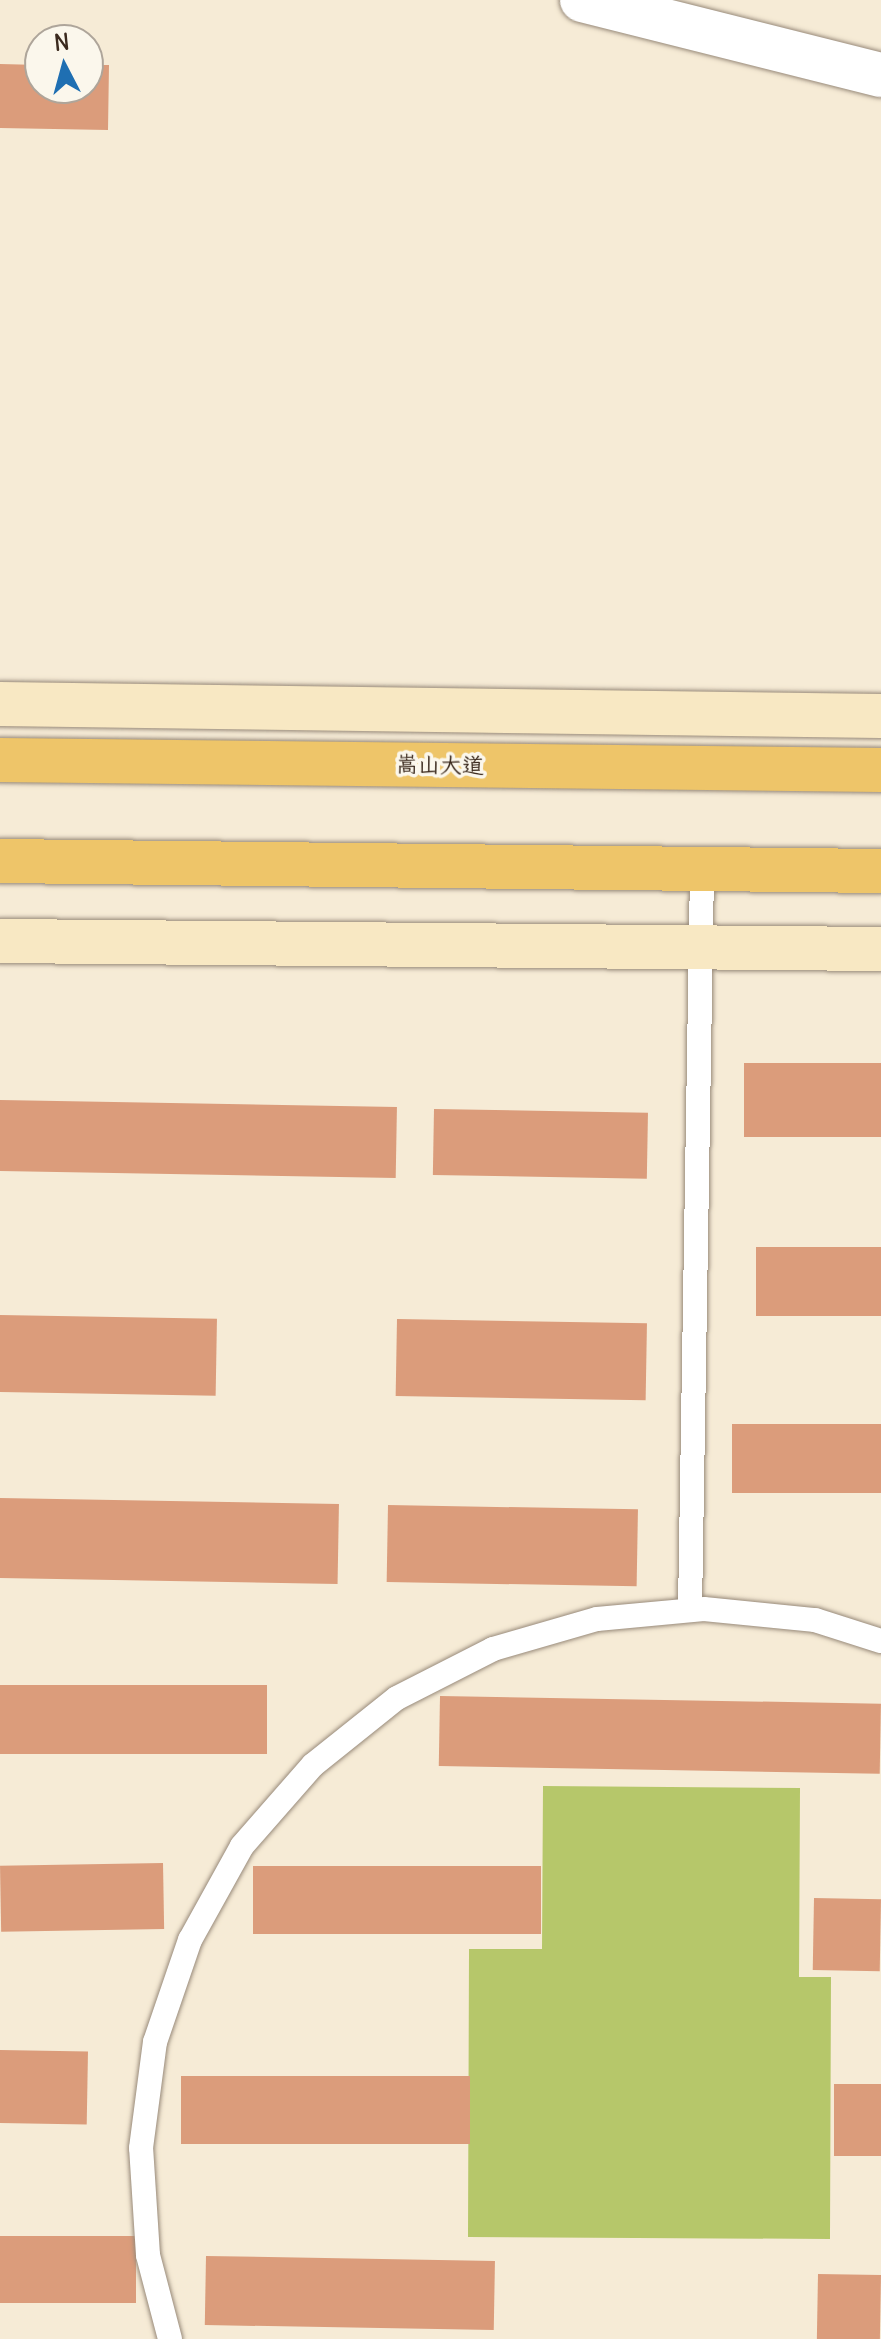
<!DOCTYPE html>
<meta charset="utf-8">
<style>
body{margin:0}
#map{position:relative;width:881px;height:2339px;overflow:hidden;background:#f6ebd6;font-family:Delius,"LXGW WenKai TC",sans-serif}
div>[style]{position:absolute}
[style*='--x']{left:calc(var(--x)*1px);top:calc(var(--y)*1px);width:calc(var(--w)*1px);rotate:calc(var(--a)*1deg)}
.green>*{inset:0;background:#b6c76a}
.building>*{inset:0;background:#db9c7b;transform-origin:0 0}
.roads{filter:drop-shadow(0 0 2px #988a7a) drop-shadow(0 0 2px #988a7a)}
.lane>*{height:24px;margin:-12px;padding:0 12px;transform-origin:12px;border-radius:12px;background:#fff}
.street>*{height:44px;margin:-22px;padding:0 22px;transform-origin:22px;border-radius:22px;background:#fff}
.secondary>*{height:44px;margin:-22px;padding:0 22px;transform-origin:22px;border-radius:22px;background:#f8e8c3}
.primary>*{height:44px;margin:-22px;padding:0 22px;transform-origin:22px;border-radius:22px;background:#eec569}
span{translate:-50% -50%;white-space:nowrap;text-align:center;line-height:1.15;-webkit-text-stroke:7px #fbf7ec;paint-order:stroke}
.street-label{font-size:22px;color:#3b2a1e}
.north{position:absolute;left:24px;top:24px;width:80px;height:80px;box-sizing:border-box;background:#fbf7ec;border:2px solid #aea59a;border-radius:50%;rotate:354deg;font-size:22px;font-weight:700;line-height:32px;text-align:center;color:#3b2a1e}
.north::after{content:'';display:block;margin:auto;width:28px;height:36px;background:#1f6fb2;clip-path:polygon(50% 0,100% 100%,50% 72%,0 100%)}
</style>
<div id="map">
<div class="green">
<i style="clip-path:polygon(543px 1786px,800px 1788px,799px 1977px,831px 1977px,830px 2239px,468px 2237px,469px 1949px,542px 1949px)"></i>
</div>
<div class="building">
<i style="clip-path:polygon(0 64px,40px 65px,40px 88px,88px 88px,88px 65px,109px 65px,108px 130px,0 128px)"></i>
<i style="left:744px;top:1063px;width:137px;height:74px"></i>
<i style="left:0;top:1100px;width:397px;height:71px;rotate:1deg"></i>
<i style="left:434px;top:1109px;width:214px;height:66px;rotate:1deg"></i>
<i style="left:756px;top:1247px;width:125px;height:69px"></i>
<i style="left:0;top:1315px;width:217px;height:77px;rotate:1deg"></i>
<i style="left:397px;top:1319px;width:250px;height:77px;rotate:1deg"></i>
<i style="left:732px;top:1424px;width:149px;height:69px"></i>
<i style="left:0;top:1498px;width:339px;height:80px;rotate:1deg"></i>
<i style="left:388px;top:1505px;width:250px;height:77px;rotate:1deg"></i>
<i style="left:0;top:1685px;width:267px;height:69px"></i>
<i style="left:440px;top:1696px;width:441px;height:70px;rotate:1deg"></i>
<i style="left:163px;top:1863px;width:66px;height:163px;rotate:89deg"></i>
<i style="left:253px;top:1866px;width:288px;height:68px"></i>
<i style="left:814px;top:1898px;width:67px;height:72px;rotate:1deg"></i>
<i style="left:0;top:2050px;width:88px;height:73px;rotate:1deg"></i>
<i style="left:181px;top:2076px;width:289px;height:68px"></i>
<i style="left:834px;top:2084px;width:47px;height:72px"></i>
<i style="left:136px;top:2236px;width:67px;height:136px;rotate:90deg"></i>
<i style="left:206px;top:2256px;width:289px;height:69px;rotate:1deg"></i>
<i style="left:818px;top:2274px;width:63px;height:65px;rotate:1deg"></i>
</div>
<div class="roads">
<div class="lane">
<i style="--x:690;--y:1610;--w:741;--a:-89.07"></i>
<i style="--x:170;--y:2339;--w:87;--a:-104.7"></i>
<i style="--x:148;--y:2255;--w:107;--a:-93.7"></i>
<i style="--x:141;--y:2148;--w:107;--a:-82.5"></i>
<i style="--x:155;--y:2042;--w:108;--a:-71.1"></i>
<i style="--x:190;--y:1940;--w:107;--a:-61"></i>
<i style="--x:242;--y:1846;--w:108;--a:-48.8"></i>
<i style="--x:313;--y:1765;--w:107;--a:-38.6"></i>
<i style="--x:397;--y:1698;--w:108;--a:-27"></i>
<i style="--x:493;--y:1649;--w:108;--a:-16.1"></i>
<i style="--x:597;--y:1619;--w:107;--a:-5.3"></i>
<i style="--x:704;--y:1609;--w:112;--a:5.7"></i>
<i style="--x:815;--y:1620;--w:69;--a:17.7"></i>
</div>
<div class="street">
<i style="--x:582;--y:0;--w:308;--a:14.1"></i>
</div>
<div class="secondary">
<i style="--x:0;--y:704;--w:881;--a:0.78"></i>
<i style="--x:0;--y:941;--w:881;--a:0.52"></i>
</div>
<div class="primary">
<i style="--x:0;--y:760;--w:881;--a:0.65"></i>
<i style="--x:0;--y:861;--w:881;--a:0.65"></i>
</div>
</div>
<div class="street-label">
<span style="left:440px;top:765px;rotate:1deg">嵩山大道</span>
</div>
<div class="north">N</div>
</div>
